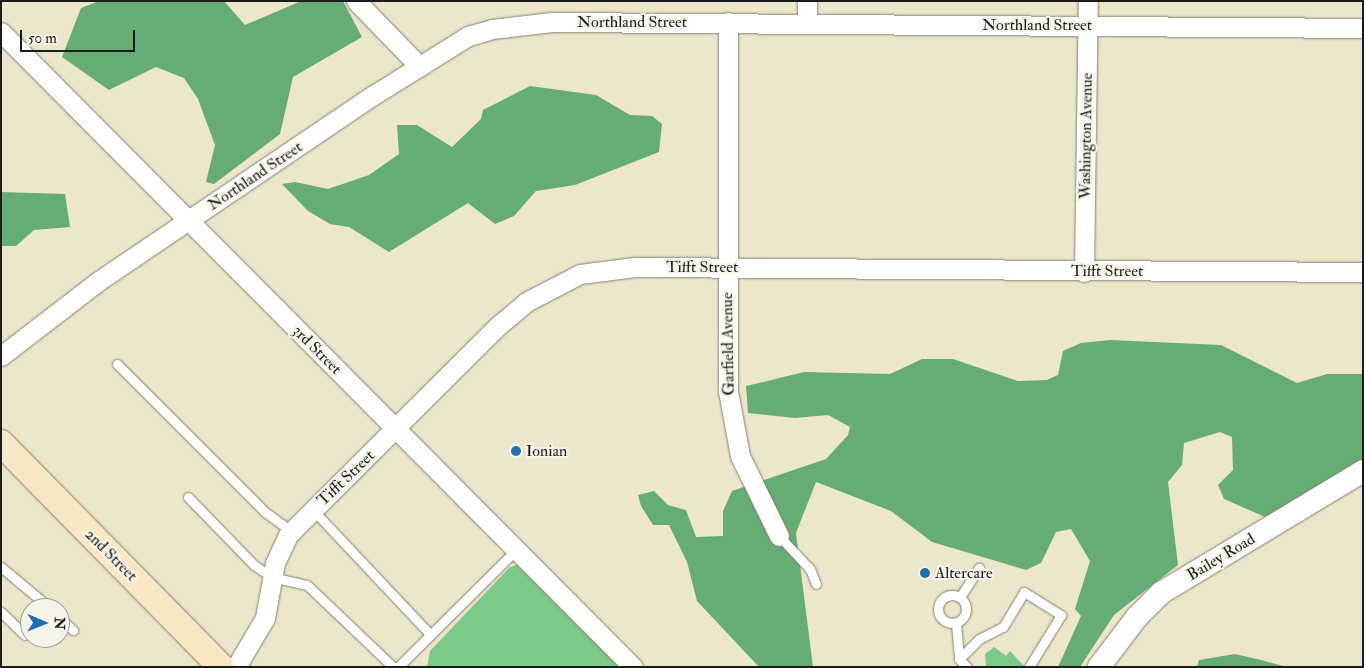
<!DOCTYPE html>
<style>
body{margin:0}
#map{position:relative;width:1364px;height:668px;overflow:hidden;background:#ece6ca;font-family:"IM FELL Double Pica",serif}
div>[style]{position:absolute}
[style*='--x']{left:calc(var(--x)*1px);top:calc(var(--y)*1px);width:calc(var(--w)*1px);rotate:calc(var(--a)*1deg)}
.green>*{inset:0;background:#7cc988}
.forest>*{inset:0;background:#65ad74}
.roads{filter:drop-shadow(0 0 1px #848173) drop-shadow(0 0 1px #848173)}
.service>*{height:9px;margin:-4.5px;padding:0 4.5px;transform-origin:4.5px;border-radius:4.5px;background:#fff}
.service>.ring{margin:-4.5px;padding:0;box-sizing:content-box;background:none;border:9px solid #fff;border-radius:50%}
.minor>*{height:19px;margin:-9.5px;padding:0 9.5px;transform-origin:9.5px;border-radius:9.5px;background:#fff}
.tertiary>*{height:22px;margin:-11px;padding:0 11px;transform-origin:11px;border-radius:11px;background:#fff}
.secondary>*{height:26px;margin:-13px;padding:0 13px;transform-origin:13px;border-radius:13px;background:#f7e8c3}
.dots>*{width:14px;height:14px;translate:-50% -50%;box-sizing:border-box;border:2px solid #f7f3e8;border-radius:50%}
span{translate:-50% -50%;white-space:nowrap;text-align:center;line-height:1.15;-webkit-text-stroke:4.5px #f7f3e8;paint-order:stroke}
.street-label{font-size:16px;color:#1c1c1c}
.poi-label{font-size:16px;color:#1c1c1c}
.left{translate:0 -50%;text-align:left}
.frame{position:absolute;inset:0;border:2px solid #1c1c1c;pointer-events:none}
.north{position:absolute;left:20px;top:598px;width:50px;height:50px;box-sizing:border-box;background:#f7f3e8;border:1px solid #9f9d96;border-radius:50%;rotate:91deg;font-size:14px;font-weight:700;line-height:20px;text-align:center;color:#1c1c1c}
.north::after{content:'';display:block;margin:auto;width:18px;height:22px;background:#1f6fb2;clip-path:polygon(50% 0,100% 100%,50% 72%,0 100%)}
.scale{position:absolute;left:20px;top:30px;width:115px;height:22px;box-sizing:border-box;border:2px solid #1c1c1c;border-top:0;padding-left:6px;font-size:15px;line-height:18px;white-space:nowrap;color:#1c1c1c;-webkit-text-stroke:4px #f7f3e8;paint-order:stroke}
</style>
<div id="map">
<div class="green">
<i style="clip-path:polygon(517px 565px,620px 667px,427px 667px,430px 651px,510px 567px)"></i>
<i style="clip-path:polygon(994px 647px,1006px 656px,1010px 651px,1025px 667px,986px 667px,985px 654px)"></i>
</div>
<div class="forest">
<i style="clip-path:polygon(99px 1px,224px 1px,245px 25px,299px 2px,343px 1px,362px 37px,293px 77px,280px 134px,214px 184px,206px 182px,215px 145px,198px 99px,184px 78px,156px 67px,109px 90px,62px 57px,81px 8px)"></i>
<i style="clip-path:polygon(530px 86px,596px 95px,630px 115px,652px 116px,662px 124px,659px 152px,575px 185px,536px 191px,514px 216px,495px 224px,468px 203px,389px 252px,349px 227px,330px 224px,308px 211px,282px 184px,295px 182px,328px 189px,369px 175px,399px 154px,397px 125px,417px 125px,452px 147px,481px 119px,483px 110px)"></i>
<i style="clip-path:polygon(1px 192px,65px 194px,70px 227px,34px 230px,16px 246px,1px 246px)"></i>
<i style="clip-path:polygon(1110px 340px,1221px 345px,1297px 383px,1327px 374px,1363px 374px,1363px 462px,1265px 517px,1224px 499px,1218px 485px,1233px 470px,1232px 437px,1220px 432px,1184px 443px,1182px 465px,1168px 482px,1178px 565px,1114px 615px,1080px 667px,1058px 667px,1081px 616px,1075px 609px,1090px 561px,1071px 529px,1056px 532px,1041px 563px,1026px 570px,932px 542px,891px 511px,816px 482px,796px 533px,813px 667px,759px 667px,697px 601px,687px 562px,669px 525px,653px 525px,641px 506px,638px 495px,654px 491px,668px 505px,686px 510px,696px 537px,723px 536px,723px 511px,732px 491px,826px 459px,848px 435px,850px 427px,828px 415px,795px 418px,748px 413px,746px 386px,804px 372px,890px 374px,922px 359px,953px 359px,1018px 381px,1047px 380px,1058px 375px,1063px 351px,1081px 343px)"></i>
<i style="clip-path:polygon(1235px 654px,1261px 660px,1287px 667px,1197px 667px,1199px 660px)"></i>
</div>
<div class="roads">
<div class="service">
<i style="--x:117;--y:364;--w:209;--a:45"></i>
<i style="--x:265;--y:512;--w:32;--a:36"></i>
<i style="--x:188;--y:497;--w:95;--a:45.9"></i>
<i style="--x:254;--y:565;--w:22;--a:34"></i>
<i style="--x:272;--y:577;--w:36;--a:13"></i>
<i style="--x:307;--y:585;--w:119;--a:43.6"></i>
<i style="--x:313;--y:510;--w:170;--a:46.7"></i>
<i style="--x:779;--y:536;--w:45;--a:46.8"></i>
<i style="--x:810;--y:569;--w:16;--a:68"></i>
<i style="--x:1;--y:567;--w:64;--a:39.9"></i>
<i class="ring" style="left:938px;top:595px;width:19px;height:19px"></i>
<i style="--x:960;--y:597;--w:35;--a:-57"></i>
<i style="--x:1;--y:612;--w:33;--a:44"></i>
<i style="--x:60;--y:618;--w:18;--a:43"></i>
<i style="--x:956;--y:623;--w:36;--a:85"></i>
<i style="--x:959;--y:659;--w:11;--a:45"></i>
<i style="--x:959;--y:659;--w:28;--a:-45"></i>
<i style="--x:979;--y:639;--w:27;--a:-27"></i>
<i style="--x:1003;--y:627;--w:41;--a:-59"></i>
<i style="--x:1024;--y:592;--w:44;--a:31.9"></i>
<i style="--x:1061;--y:615;--w:61;--a:121.6"></i>
<i style="--x:398;--y:667;--w:166;--a:-44.8"></i>
</div>
<div class="minor">
<i style="--x:356;--y:1;--w:91;--a:45.9"></i>
<i style="--x:728;--y:22;--w:369;--a:90"></i>
<i style="--x:728;--y:391;--w:66;--a:79.5"></i>
<i style="--x:740;--y:456;--w:89;--a:64"></i>
<i style="--x:807;--y:24;--w:23;--a:-90"></i>
<i style="--x:1;--y:32;--w:896;--a:45.14"></i>
<i style="--x:1084;--y:272;--w:271;--a:-89.2"></i>
<i style="--x:1;--y:356;--w:121;--a:-37.6"></i>
<i style="--x:97;--y:282;--w:332;--a:-34.1"></i>
<i style="--x:372;--y:96;--w:113;--a:-32"></i>
<i style="--x:468;--y:36;--w:25;--a:-16"></i>
<i style="--x:492;--y:29;--w:60;--a:-6.7"></i>
<i style="--x:552;--y:22;--w:811;--a:0.42"></i>
<i style="--x:236;--y:667;--w:57;--a:-59.4"></i>
<i style="--x:265;--y:618;--w:56;--a:-79.7"></i>
<i style="--x:275;--y:563;--w:31;--a:-65"></i>
<i style="--x:288;--y:535;--w:298;--a:-44.9"></i>
<i style="--x:499;--y:325;--w:35;--a:-40"></i>
<i style="--x:526;--y:302;--w:61;--a:-27.4"></i>
<i style="--x:580;--y:274;--w:55;--a:-7.3"></i>
<i style="--x:635;--y:267;--w:728;--a:0.39"></i>
</div>
<div class="tertiary">
<i style="--x:1099;--y:667;--w:63;--a:-52.8"></i>
<i style="--x:1137;--y:617;--w:34;--a:-45"></i>
<i style="--x:1161;--y:593;--w:236;--a:-31.1"></i>
</div>
<div class="secondary">
<i style="--x:1;--y:443;--w:314;--a:45.5"></i>
</div>
</div>
<div class="dots">
<i style="left:516px;top:451px;background:#1f6fb2"></i>
<i style="left:925px;top:573px;background:#1f6fb2"></i>
</div>
<div class="street-label">
<span style="left:632px;top:22px">Northland Street</span>
<span style="left:1037px;top:25px">Northland Street</span>
<span style="left:1086px;top:136px;rotate:-89deg">Washington Avenue</span>
<span style="left:255px;top:176px;rotate:-34deg">Northland Street</span>
<span style="left:702px;top:267px">Tifft Street</span>
<span style="left:1107px;top:271px">Tifft Street</span>
<span style="left:728px;top:344px;rotate:-91deg">Garfield Avenue</span>
<span style="left:317px;top:350px;rotate:45deg">3rd Street</span>
<span style="left:346px;top:478px;rotate:-44deg">Tifft Street</span>
<span style="left:111px;top:555px;rotate:45deg">2nd Street</span>
<span style="left:1221px;top:557px;rotate:-31deg">Bailey Road</span>
</div>
<div class="poi-label">
<span class="left" style="left:526px;top:451px">Ionian</span>
<span class="left" style="left:935px;top:573px">Altercare</span>
</div>
<div class="frame"></div>
<div class="north">N</div>
<div class="scale">50 m</div>
</div>
